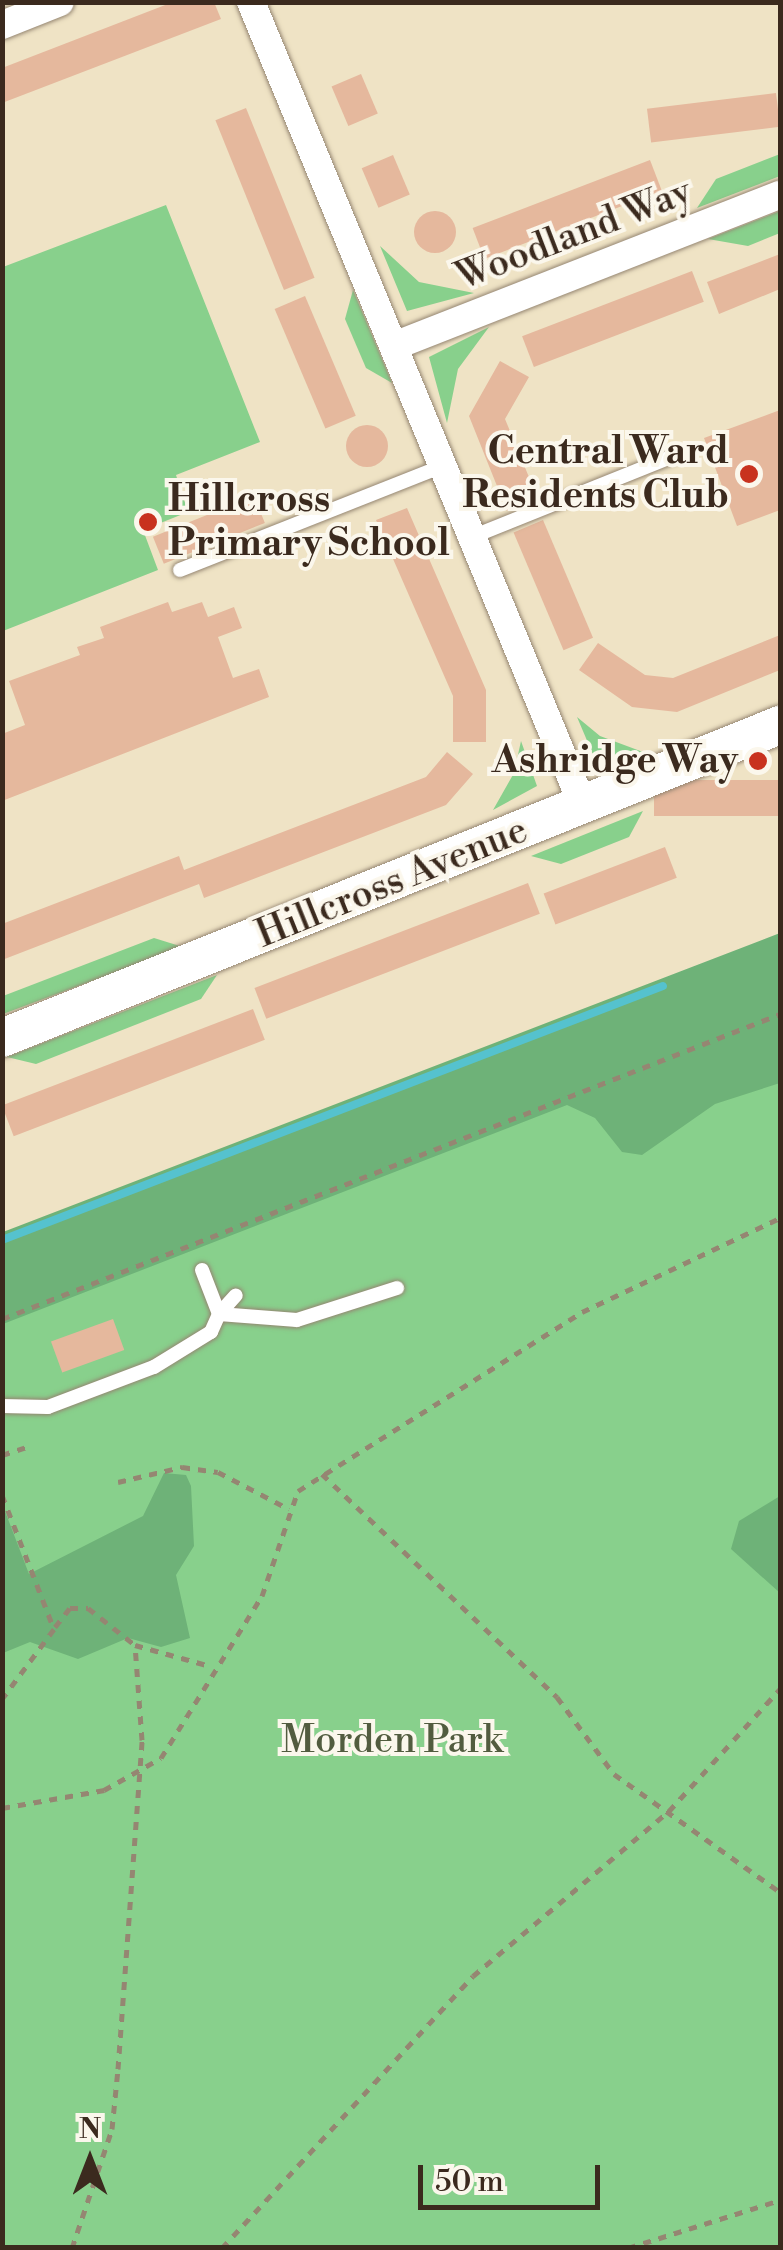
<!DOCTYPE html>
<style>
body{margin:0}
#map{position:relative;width:783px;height:2250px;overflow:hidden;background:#efe3c5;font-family:"Libre Bodoni",serif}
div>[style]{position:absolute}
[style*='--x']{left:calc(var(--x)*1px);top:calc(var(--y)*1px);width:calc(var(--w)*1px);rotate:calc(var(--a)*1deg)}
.green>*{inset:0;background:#88d08c}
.forest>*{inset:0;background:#6eb278}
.stream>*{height:8px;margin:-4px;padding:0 4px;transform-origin:4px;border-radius:4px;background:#55c2ce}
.building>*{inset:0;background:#e5b89d;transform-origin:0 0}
.round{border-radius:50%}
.path>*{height:5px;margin-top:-2.5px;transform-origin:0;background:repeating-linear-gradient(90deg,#958672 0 8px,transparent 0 16px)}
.roads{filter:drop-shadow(0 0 2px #958672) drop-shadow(0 0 2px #958672)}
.lane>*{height:14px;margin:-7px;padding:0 7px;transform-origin:7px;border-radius:7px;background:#fff}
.street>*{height:28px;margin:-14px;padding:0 14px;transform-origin:14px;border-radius:14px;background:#fff}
.secondary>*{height:38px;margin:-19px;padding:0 19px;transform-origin:19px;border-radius:19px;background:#fff}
.dots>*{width:28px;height:28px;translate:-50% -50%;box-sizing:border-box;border:5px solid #fbf7ec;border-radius:50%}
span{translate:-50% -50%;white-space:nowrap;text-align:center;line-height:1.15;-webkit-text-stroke:8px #fbf7ec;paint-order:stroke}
.street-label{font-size:38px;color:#3b2a1e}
.poi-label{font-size:38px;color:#3b2a1e;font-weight:700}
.right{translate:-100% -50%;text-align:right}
.left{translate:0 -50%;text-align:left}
.park-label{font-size:38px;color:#525c3f}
.frame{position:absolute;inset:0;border:5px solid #3b2a1e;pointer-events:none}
.north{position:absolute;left:40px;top:2110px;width:100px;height:100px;-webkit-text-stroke:8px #fbf7ec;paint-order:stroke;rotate:0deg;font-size:28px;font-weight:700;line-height:40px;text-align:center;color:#3b2a1e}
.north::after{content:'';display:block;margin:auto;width:35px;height:45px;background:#3b2a1e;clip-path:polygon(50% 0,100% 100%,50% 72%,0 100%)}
.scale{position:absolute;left:418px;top:2165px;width:182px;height:45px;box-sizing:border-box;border:5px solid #3b2a1e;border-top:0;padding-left:12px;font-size:30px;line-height:35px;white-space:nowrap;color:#3b2a1e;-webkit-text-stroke:8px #fbf7ec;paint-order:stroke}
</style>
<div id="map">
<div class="green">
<i style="clip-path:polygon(780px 154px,780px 176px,697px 208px,716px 179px)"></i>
<i style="clip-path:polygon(166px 205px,260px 442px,176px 475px,188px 512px,143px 530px,158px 570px,3px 631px,3px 267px)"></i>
<i style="clip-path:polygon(780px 211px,780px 233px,748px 246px,708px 239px)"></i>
<i style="clip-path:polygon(380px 246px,419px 282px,474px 293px,407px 311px)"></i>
<i style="clip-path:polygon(353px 290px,392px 383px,366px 368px,345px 319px)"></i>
<i style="clip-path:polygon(489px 327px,458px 369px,447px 423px,429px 357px)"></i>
<i style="clip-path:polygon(577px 717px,600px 736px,643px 752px,597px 764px)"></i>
<i style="clip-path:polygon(521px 741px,537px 786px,493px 810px,514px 773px)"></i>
<i style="clip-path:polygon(643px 811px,629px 837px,561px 864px,531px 856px)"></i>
<i style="clip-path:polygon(780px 935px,780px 2247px,3px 2247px,2px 1234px)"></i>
<i style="clip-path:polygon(154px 938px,183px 947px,3px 1014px,3px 996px)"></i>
<i style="clip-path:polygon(217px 975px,201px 999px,36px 1064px,7px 1057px)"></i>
</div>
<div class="forest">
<i style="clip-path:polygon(780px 933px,780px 1083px,715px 1104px,642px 1155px,622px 1152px,595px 1118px,567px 1105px,3px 1324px,3px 1232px)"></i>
<i style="clip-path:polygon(164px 1473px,186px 1475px,191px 1486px,194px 1546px,176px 1575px,190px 1638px,161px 1647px,128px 1638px,78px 1659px,30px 1642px,3px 1653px,3px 1506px,29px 1574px,143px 1516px)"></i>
<i style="clip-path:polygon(780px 1496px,780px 1593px,731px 1549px,739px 1521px)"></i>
</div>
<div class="stream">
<i style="--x:2;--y:1240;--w:708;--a:-21.02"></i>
</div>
<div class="building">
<i style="clip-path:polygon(173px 2px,214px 2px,221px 19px,2px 103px,2px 68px)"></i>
<i style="left:361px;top:74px;width:43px;height:32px;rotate:67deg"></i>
<i style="left:776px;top:93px;width:34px;height:130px;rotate:83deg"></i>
<i style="left:246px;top:108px;width:183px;height:33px;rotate:68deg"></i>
<i style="left:393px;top:155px;width:43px;height:34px;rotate:67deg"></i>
<i style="left:650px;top:160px;width:33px;height:190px;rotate:69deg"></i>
<i class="round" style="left:414px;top:211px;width:42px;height:42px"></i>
<i style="clip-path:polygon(780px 254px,780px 289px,719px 314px,707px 282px)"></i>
<i style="left:692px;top:271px;width:33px;height:182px;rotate:69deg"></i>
<i style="left:305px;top:296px;width:130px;height:33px;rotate:67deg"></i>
<i style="clip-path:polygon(500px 361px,529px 377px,505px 419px,538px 499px,507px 511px,469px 416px)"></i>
<i style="clip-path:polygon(780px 410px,780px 510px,737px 526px,704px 438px)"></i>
<i class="round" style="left:346px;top:425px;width:42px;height:42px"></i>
<i style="left:254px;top:496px;width:29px;height:109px;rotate:68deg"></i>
<i style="clip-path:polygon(407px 508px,486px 690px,486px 742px,453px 742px,453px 696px,376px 520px)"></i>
<i style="left:543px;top:520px;width:128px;height:32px;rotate:67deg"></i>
<i style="clip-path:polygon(168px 602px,172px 612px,202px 602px,208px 617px,234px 607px,242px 628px,218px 637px,233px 678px,259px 669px,269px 697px,2px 801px,2px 734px,25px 725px,9px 681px,80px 655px,77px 647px,104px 638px,100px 627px)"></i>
<i style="clip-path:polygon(780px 635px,780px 670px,677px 712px,632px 707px,579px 670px,598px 643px,645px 675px,673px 678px)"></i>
<i style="clip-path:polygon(447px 752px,473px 774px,446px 805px,204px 898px,199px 884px,2px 960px,2px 924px,179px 856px,184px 870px,387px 792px,426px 777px)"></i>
<i style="left:780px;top:780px;width:36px;height:126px;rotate:90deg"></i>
<i style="left:665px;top:847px;width:33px;height:130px;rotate:69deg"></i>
<i style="left:528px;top:883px;width:33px;height:293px;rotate:69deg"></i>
<i style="left:253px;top:1009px;width:33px;height:269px;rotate:69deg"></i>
<i style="left:113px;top:1319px;width:33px;height:66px;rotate:70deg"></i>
</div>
<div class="path">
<i style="--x:2;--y:1319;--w:836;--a:-21.41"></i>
<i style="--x:2;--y:1455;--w:28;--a:-18"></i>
<i style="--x:322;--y:1474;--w:324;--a:43.5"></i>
<i style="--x:557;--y:1697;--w:96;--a:53.5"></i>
<i style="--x:614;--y:1774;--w:204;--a:35.4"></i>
<i style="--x:118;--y:1482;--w:66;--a:-13.2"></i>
<i style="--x:182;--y:1467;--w:36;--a:8"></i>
<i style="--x:218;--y:1472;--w:80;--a:27.5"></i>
<i style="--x:2;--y:1495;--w:144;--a:68.8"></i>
<i style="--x:54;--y:1629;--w:87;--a:126.6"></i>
<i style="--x:55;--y:1627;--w:24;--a:-52"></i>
<i style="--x:70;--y:1608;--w:18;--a:0"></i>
<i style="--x:88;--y:1608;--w:60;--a:38.2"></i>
<i style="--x:135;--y:1645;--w:78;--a:15.6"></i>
<i style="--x:2;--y:1808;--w:104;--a:-10"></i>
<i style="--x:104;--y:1790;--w:65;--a:-29.3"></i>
<i style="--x:161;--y:1758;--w:191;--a:-58.1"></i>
<i style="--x:262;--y:1596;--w:111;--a:-71.1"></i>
<i style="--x:298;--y:1491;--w:336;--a:-32.2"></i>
<i style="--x:582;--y:1312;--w:219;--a:-25.4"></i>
<i style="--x:72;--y:2248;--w:126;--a:-71.4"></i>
<i style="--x:112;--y:2129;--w:60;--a:-84.3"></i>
<i style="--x:118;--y:2069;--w:330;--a:-85.8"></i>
<i style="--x:142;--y:1740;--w:95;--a:-94.2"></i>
<i style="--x:222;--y:2248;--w:370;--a:-47.3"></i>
<i style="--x:473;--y:1976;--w:256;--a:-40.1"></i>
<i style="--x:669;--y:1811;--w:165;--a:-47.7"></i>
<i style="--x:628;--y:2248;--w:159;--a:-17.5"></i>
</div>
<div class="roads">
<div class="lane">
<i style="--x:472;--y:537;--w:220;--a:-21.9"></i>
<i style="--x:180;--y:570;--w:283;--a:-21.6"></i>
<i style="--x:202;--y:1270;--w:47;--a:68.9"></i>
<i style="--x:219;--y:1314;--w:25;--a:-48"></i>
<i style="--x:2;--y:1406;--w:46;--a:1.2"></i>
<i style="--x:48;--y:1407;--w:113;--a:-20.7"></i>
<i style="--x:154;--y:1367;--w:67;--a:-31.6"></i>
<i style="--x:211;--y:1332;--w:20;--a:-66"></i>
<i style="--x:219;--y:1314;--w:78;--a:4.4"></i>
<i style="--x:297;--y:1320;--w:105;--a:-17.7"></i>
</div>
<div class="street">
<i style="--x:251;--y:2;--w:870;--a:67.56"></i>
<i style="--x:2;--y:25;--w:62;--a:-21.6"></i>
<i style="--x:394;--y:346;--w:414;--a:-21.4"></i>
</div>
<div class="secondary">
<i style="--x:2;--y:1038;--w:839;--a:-21.92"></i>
</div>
</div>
<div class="dots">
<i style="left:749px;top:474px;background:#c8321e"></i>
<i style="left:148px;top:522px;background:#c8321e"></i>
<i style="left:758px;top:761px;background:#c8321e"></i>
</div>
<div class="street-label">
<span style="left:574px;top:235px;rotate:-21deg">Woodland Way</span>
<span style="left:392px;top:883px;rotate:-22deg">Hillcross Avenue</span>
</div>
<div class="poi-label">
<span class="right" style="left:729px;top:474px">Central Ward<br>Residents Club</span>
<span class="left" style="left:168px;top:522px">Hillcross<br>Primary School</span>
<span class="right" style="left:738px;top:761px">Ashridge Way</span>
</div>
<div class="park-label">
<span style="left:392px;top:1741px">Morden Park</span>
</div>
<div class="frame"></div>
<div class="north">N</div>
<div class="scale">50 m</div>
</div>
